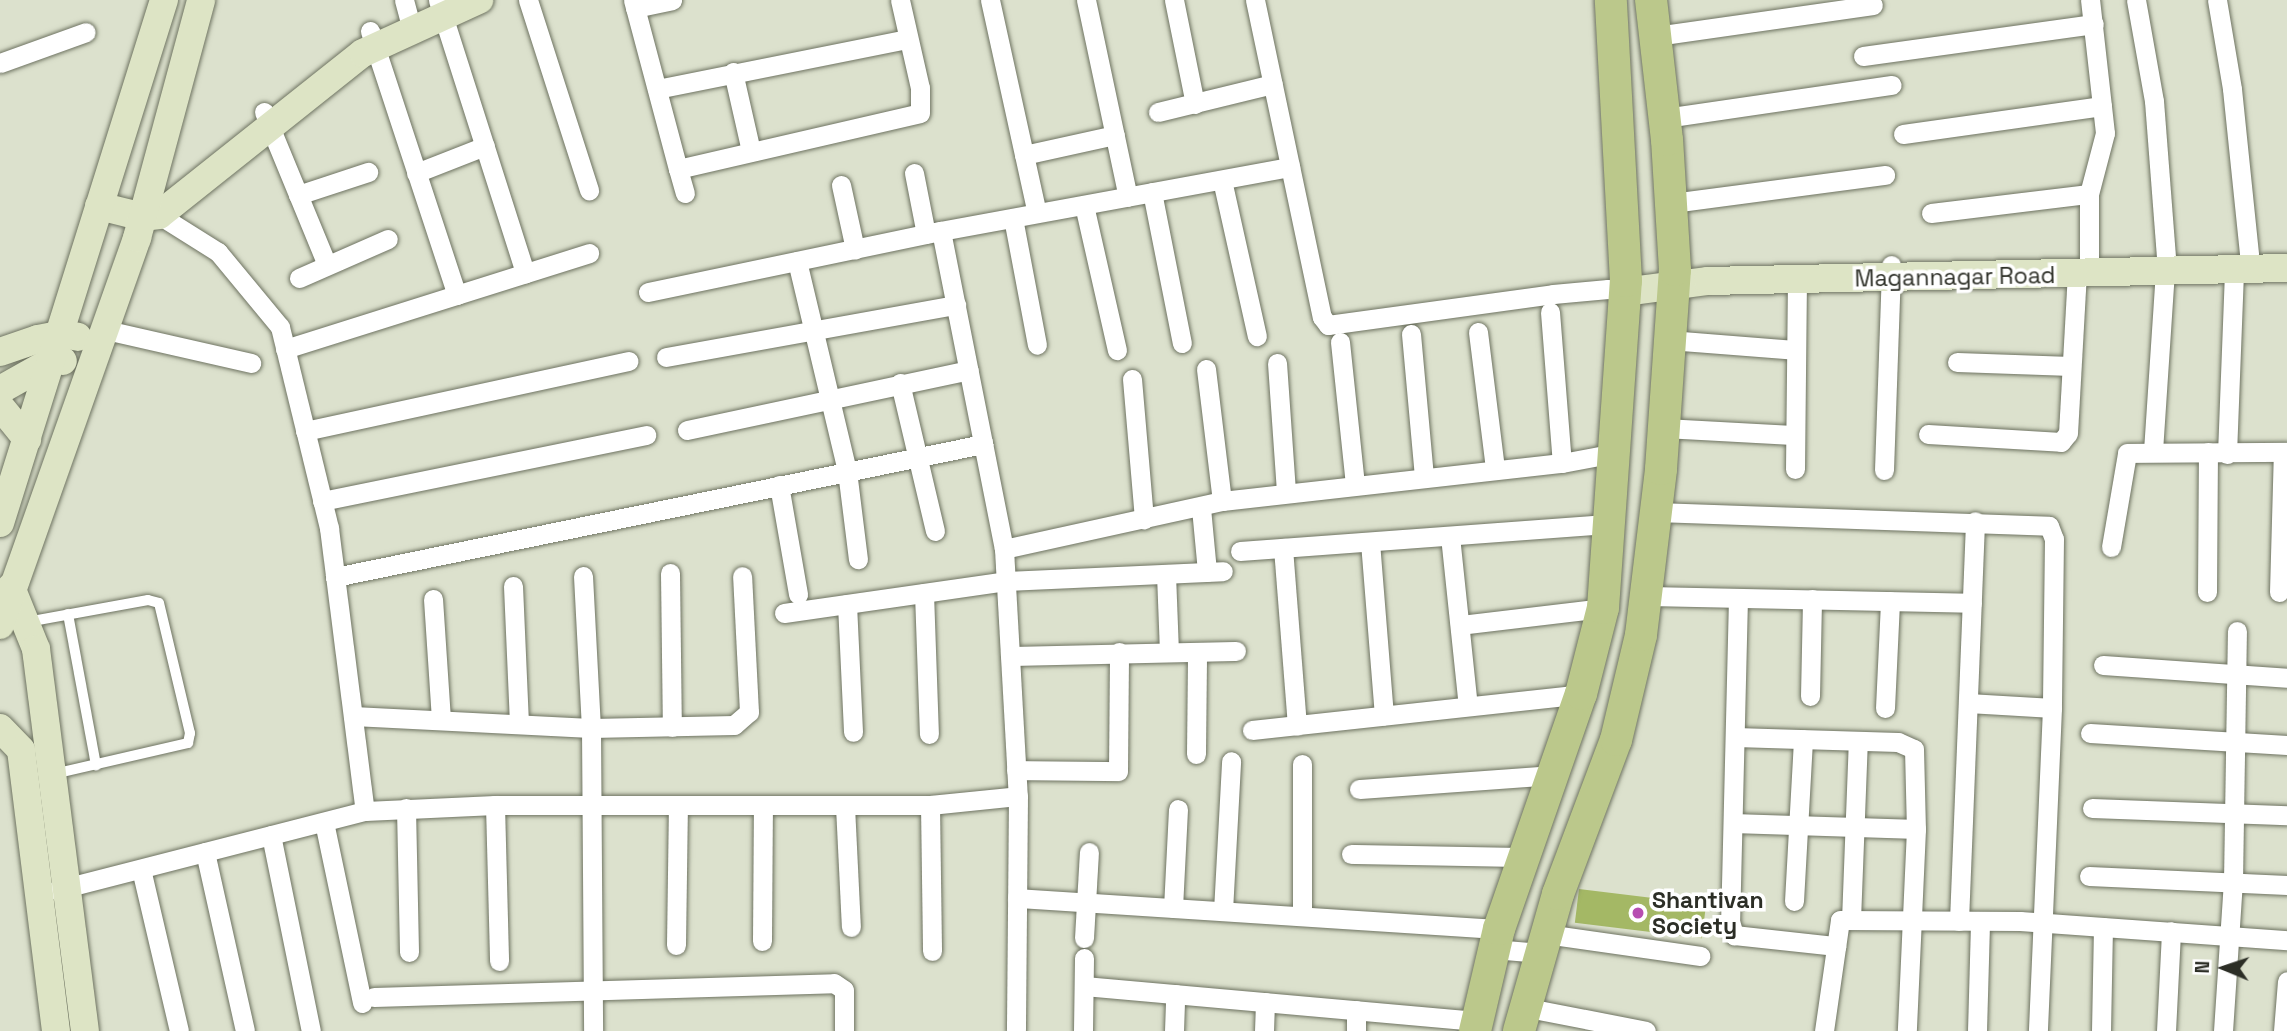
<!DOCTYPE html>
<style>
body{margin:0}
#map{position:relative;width:2287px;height:1031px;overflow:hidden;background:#dce1cd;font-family:"Space Grotesk",sans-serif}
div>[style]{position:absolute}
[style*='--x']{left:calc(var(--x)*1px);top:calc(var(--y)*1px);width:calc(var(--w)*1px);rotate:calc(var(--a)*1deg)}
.building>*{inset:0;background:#a4b865;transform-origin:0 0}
.roads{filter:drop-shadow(0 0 2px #6e7361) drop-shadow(0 0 2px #6e7361)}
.lane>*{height:10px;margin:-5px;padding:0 5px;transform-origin:5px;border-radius:5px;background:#fff}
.street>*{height:19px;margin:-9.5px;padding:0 9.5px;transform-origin:9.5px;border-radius:9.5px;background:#fff}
.secondary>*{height:28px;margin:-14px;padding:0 14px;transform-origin:14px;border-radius:14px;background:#dde4c5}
.primary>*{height:32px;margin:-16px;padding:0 16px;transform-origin:16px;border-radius:16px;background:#bbc88b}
.dots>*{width:19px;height:19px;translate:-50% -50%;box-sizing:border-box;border:4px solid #fff;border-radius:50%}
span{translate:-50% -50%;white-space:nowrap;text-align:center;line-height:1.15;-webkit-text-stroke:7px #fff;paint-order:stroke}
.street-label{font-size:23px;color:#2c2e26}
.poi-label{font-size:23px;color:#2c2e26;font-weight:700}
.left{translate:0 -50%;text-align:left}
.north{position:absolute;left:2189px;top:933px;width:70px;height:70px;-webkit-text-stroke:5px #fff;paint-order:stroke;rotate:272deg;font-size:19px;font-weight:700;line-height:28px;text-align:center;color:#2c2e26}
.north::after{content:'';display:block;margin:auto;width:24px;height:32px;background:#2c2e26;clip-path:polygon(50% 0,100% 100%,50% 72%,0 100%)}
</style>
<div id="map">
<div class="building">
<i style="left:1579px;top:889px;width:128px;height:34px;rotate:7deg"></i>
</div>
<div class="roads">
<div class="lane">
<i style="--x:68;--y:614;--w:154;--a:79.5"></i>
<i style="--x:27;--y:622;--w:123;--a:-10.3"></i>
<i style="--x:148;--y:600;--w:11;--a:15"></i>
<i style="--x:159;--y:603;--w:134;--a:76.6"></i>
<i style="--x:190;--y:733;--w:10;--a:101"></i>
<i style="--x:188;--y:743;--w:138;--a:167"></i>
</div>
<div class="street">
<i style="--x:404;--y:0;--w:30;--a:75"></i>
<i style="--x:438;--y:0;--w:287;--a:72.3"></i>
<i style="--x:528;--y:0;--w:200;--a:72.2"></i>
<i style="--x:633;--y:0;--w:175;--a:75.1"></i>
<i style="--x:678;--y:169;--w:248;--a:-13"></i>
<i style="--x:920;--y:113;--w:25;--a:-90"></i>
<i style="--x:920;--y:88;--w:90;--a:-102.8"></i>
<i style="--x:990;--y:0;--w:218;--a:77.6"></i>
<i style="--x:1086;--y:0;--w:201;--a:78"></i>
<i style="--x:1174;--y:0;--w:106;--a:78.6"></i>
<i style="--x:1255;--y:0;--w:324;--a:78.1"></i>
<i style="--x:1322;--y:317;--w:10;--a:53"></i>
<i style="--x:1328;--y:325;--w:227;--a:-7.8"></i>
<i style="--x:1553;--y:294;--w:55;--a:-5.2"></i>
<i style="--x:1608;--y:289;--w:16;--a:11"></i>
<i style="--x:2136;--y:0;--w:103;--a:79.9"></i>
<i style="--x:2154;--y:101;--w:157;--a:85.6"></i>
<i style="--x:2217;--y:0;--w:90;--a:80.4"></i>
<i style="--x:2232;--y:89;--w:166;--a:84.1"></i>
<i style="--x:635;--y:8;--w:38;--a:-12"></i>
<i style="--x:370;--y:31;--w:278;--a:71.8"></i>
<i style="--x:1656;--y:36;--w:219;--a:-8.1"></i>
<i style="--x:1863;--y:56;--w:233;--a:-7.9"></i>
<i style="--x:0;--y:63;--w:91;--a:-19.8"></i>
<i style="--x:733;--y:72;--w:81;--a:77.2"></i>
<i style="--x:657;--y:89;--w:255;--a:-11.3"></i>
<i style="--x:264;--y:112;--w:165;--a:67.6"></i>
<i style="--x:1158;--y:112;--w:118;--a:-13.7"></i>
<i style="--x:1665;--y:118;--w:229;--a:-8.3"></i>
<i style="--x:1903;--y:134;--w:201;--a:-8"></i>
<i style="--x:1024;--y:155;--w:93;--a:-12.4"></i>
<i style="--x:678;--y:169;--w:25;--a:74"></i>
<i style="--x:416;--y:173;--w:74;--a:-21.4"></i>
<i style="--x:914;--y:173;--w:62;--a:78.9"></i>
<i style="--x:1222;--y:180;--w:160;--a:77.4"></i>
<i style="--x:841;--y:185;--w:66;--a:77.7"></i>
<i style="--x:1152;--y:192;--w:154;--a:78.8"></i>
<i style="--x:298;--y:195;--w:74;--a:-18.2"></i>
<i style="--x:1672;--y:203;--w:215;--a:-7.5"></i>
<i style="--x:1084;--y:205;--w:149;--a:77.2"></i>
<i style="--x:1931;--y:213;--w:159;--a:-6.9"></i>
<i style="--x:159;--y:215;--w:70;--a:32.1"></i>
<i style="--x:218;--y:252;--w:97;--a:50.4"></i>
<i style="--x:280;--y:327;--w:207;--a:76.3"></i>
<i style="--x:329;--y:528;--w:285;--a:82.8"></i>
<i style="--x:1013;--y:218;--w:129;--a:79.3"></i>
<i style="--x:941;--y:231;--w:324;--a:78.8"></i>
<i style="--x:1004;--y:549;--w:247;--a:86.8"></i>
<i style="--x:797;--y:261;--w:216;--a:76.6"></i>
<i style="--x:847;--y:471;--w:89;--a:82.9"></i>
<i style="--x:2089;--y:273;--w:79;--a:-90"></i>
<i style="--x:2089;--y:194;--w:63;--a:-75.3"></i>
<i style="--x:2105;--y:133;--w:134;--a:-96.4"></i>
<i style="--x:299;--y:278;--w:97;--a:-23.7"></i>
<i style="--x:648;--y:292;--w:299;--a:-11.8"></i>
<i style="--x:941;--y:231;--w:355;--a:-10.4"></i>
<i style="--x:1550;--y:312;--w:151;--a:85.5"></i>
<i style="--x:106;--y:330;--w:149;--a:12.8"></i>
<i style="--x:1478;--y:332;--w:137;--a:82.9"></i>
<i style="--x:1411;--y:334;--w:143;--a:84.8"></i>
<i style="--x:1669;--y:340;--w:126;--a:4.5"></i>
<i style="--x:1340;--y:342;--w:143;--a:84"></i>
<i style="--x:285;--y:349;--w:319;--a:-17.5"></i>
<i style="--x:666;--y:357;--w:295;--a:-10.2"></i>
<i style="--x:1957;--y:362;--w:114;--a:2"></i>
<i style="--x:1277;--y:363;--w:130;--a:86"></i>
<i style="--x:1206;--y:369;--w:133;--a:83.1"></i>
<i style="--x:1132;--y:379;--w:141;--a:85.1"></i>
<i style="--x:900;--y:383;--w:152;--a:76.7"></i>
<i style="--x:1664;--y:428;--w:129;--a:3.1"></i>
<i style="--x:687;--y:430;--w:288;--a:-12"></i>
<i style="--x:305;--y:431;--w:331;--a:-12.2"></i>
<i style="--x:1928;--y:434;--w:133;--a:3.4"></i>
<i style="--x:2061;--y:442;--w:11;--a:-52"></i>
<i style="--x:2068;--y:433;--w:159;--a:-86.8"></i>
<i style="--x:2153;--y:451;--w:181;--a:-86.2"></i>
<i style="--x:2227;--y:454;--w:184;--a:-87.8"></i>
<i style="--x:1795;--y:469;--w:188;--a:-89.4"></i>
<i style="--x:1884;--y:470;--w:205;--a:-88"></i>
<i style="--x:779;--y:485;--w:111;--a:80.1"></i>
<i style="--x:322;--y:501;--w:331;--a:-11.5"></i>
<i style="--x:1201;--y:508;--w:64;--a:84.6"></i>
<i style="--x:1656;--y:512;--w:393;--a:2"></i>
<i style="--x:2049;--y:526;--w:14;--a:69"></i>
<i style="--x:2054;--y:539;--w:169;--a:90.7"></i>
<i style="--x:2052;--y:708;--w:323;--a:92.5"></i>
<i style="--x:1450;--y:536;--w:171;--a:84"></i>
<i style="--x:1370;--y:542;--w:174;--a:85.4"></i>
<i style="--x:2111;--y:547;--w:95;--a:-80.3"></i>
<i style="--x:2127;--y:453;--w:160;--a:-0.4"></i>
<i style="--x:1283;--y:548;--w:178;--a:85.5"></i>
<i style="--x:1004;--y:549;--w:223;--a:-12.4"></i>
<i style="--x:1222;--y:501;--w:342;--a:-6.4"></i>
<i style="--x:1562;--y:463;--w:54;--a:-10.7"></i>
<i style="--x:1240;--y:551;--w:371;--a:-4.2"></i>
<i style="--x:670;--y:573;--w:154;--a:89.3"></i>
<i style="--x:1166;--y:574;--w:78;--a:87.8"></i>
<i style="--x:583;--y:576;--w:152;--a:87"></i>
<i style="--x:591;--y:728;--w:303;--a:89.6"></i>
<i style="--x:335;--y:577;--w:662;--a:-11.6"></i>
<i style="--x:513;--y:586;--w:137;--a:87.5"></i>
<i style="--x:2207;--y:592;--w:140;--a:-89.6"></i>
<i style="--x:2279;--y:592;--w:140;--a:-88.4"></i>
<i style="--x:924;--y:593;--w:141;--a:88"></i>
<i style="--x:1646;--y:596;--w:326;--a:1.2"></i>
<i style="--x:1738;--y:598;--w:323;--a:91.4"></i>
<i style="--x:1730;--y:921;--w:15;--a:74"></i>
<i style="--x:1734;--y:935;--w:103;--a:6.2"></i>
<i style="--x:433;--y:599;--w:119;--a:86.2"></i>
<i style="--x:847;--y:604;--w:128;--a:87.3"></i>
<i style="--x:784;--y:613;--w:224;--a:-8.2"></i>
<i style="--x:1006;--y:581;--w:217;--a:-2.6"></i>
<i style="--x:1460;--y:625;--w:144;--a:-6.8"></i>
<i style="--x:1010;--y:656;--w:226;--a:-1.3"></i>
<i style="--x:2103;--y:665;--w:184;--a:4"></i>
<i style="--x:1810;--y:696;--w:97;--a:-88.8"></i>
<i style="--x:1969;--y:703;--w:83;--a:3.4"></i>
<i style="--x:1885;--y:708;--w:107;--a:-87.3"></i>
<i style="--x:353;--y:716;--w:238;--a:2.9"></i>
<i style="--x:591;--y:728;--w:143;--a:-1.2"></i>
<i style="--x:734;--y:725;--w:20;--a:-41"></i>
<i style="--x:749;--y:712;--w:136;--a:-92.9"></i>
<i style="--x:1252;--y:730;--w:331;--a:-6.2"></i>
<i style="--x:2090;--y:733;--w:197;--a:3.5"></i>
<i style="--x:1735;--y:737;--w:163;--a:1.8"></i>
<i style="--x:1898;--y:742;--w:17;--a:24"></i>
<i style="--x:1914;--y:749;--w:80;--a:88.6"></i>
<i style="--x:1916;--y:829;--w:202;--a:92.6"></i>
<i style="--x:1196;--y:754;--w:101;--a:-89.4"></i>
<i style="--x:1016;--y:770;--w:102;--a:0.6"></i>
<i style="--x:1118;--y:771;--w:119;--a:-89.5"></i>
<i style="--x:1359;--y:789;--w:196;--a:-4.1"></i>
<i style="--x:495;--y:805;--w:156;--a:88.5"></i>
<i style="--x:930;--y:805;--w:146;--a:89.2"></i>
<i style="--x:845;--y:806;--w:121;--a:87.2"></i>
<i style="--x:406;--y:808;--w:144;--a:88.8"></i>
<i style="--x:2092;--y:808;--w:195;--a:2.1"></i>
<i style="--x:324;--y:822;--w:185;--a:78.1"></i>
<i style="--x:1734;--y:823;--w:182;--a:1.9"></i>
<i style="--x:271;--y:835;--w:200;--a:78.5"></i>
<i style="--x:205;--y:852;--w:183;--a:77.4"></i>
<i style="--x:1351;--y:854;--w:173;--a:1"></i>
<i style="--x:141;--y:869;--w:166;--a:76.8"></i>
<i style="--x:2089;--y:876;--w:198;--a:2.6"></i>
<i style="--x:57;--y:890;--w:318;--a:-14.4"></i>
<i style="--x:365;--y:811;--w:130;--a:-2.6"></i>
<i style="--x:495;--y:805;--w:435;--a:0"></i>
<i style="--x:930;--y:805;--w:88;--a:-5.8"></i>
<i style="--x:1018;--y:796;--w:235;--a:90.5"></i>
<i style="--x:1017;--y:898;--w:483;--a:3.7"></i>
<i style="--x:1794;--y:901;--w:162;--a:-86.8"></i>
<i style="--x:1173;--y:908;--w:99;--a:-87.1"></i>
<i style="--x:1223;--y:911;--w:150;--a:-86.9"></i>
<i style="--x:1302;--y:916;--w:152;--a:-90"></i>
<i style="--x:1851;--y:920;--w:179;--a:-87.8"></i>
<i style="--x:1959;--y:921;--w:400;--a:-87.7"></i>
<i style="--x:1546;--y:934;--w:156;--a:8.1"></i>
<i style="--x:1084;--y:938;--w:86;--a:-86.7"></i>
<i style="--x:762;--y:941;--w:134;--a:-89.6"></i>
<i style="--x:676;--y:945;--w:137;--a:-89.2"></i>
<i style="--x:1494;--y:949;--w:46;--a:5"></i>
<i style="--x:1084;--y:986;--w:394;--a:5.1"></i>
<i style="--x:374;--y:997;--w:460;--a:-1.7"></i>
<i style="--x:834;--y:983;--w:12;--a:35"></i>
<i style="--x:844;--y:990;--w:41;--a:90"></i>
<i style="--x:1523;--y:1007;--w:125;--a:11"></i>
<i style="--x:1083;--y:1031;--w:73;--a:-89.2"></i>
<i style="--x:1174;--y:1031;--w:37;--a:-88"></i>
<i style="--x:1264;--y:1031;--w:29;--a:-88"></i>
<i style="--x:1356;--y:1031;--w:21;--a:-90"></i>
<i style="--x:1824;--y:1031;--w:112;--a:-81.8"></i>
<i style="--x:1840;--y:920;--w:180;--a:0.3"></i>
<i style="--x:2020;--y:921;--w:268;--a:4.1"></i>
<i style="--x:1977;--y:1031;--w:110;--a:-88.4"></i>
<i style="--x:2101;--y:1031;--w:104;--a:-88.9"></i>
<i style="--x:2166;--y:1031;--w:100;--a:-87.1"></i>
<i style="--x:2223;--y:1031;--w:149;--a:-86.2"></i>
<i style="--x:2233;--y:882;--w:251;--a:-89.1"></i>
<i style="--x:2283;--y:1031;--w:50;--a:-85.4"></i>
</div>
<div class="secondary">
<i style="--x:99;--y:206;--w:45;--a:14"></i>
<i style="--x:143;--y:217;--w:16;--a:-7"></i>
<i style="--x:159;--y:215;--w:260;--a:-38.5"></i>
<i style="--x:363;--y:53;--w:128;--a:-24.6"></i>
<i style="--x:1624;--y:292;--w:85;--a:-7.5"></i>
<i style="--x:1708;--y:281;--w:579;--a:-1.29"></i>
<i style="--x:0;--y:352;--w:40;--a:-18.9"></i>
<i style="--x:38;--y:339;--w:25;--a:-11"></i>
<i style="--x:63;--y:334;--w:15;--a:11"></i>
<i style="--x:0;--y:390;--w:63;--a:-29.4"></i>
<i style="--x:55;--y:359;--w:8;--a:14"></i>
<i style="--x:0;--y:406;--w:43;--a:50.7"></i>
<i style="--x:0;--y:523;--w:548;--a:-72.59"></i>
<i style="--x:11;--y:587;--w:67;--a:68"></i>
<i style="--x:36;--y:649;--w:385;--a:82.7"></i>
<i style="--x:0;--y:625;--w:411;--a:-70.5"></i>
<i style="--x:137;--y:238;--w:246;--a:-74.9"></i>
<i style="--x:0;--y:728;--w:30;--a:46"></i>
<i style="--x:21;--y:750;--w:283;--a:82.9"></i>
</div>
<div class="primary">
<i style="--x:1475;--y:1031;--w:105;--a:-76.8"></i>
<i style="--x:1499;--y:929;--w:249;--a:-70.8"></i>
<i style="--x:1581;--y:694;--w:89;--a:-75.7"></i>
<i style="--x:1603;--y:608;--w:328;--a:-86"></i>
<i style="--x:1626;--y:281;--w:281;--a:-93.1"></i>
<i style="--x:1519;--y:1031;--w:142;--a:-74.1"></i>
<i style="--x:1558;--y:894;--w:165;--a:-69.4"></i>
<i style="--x:1616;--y:740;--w:108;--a:-76.6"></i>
<i style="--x:1641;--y:635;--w:167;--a:-83.1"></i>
<i style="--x:1661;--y:469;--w:199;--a:-86"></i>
<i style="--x:1675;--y:270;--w:130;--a:-93.5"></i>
<i style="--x:1667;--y:140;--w:141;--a:-96.5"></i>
</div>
</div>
<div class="dots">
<i style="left:1638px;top:913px;background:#b74eb1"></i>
</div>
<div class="street-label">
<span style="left:1955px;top:277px;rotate:-1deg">Magannagar Road</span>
</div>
<div class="poi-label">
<span class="left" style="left:1652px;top:913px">Shantivan<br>Society</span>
</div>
<div class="north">N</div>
</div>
